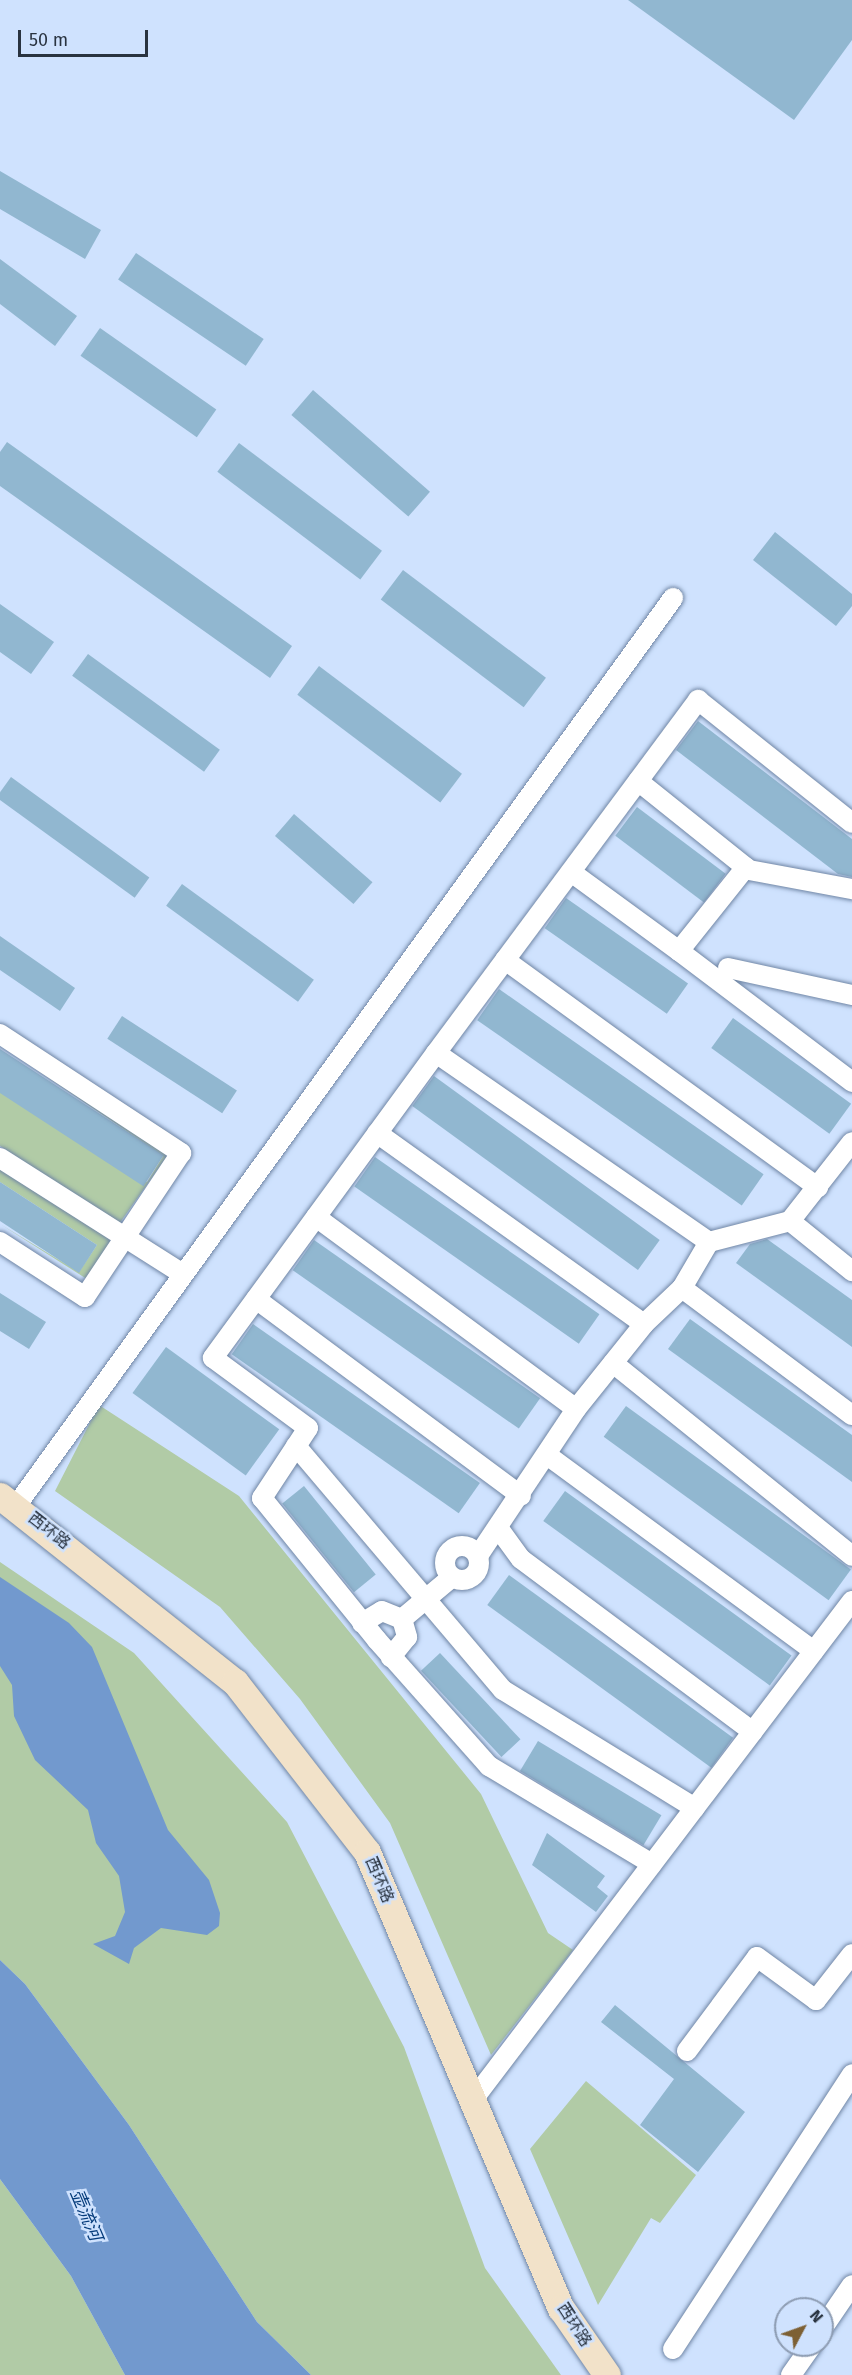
<!DOCTYPE html>
<meta charset="utf-8">
<style>
body{margin:0}
#map{position:relative;width:852px;height:2375px;overflow:hidden;background:#cfe2fe;font-family:"Fira Sans","Noto Sans SC",sans-serif}
div>[style]{position:absolute}
[style*='--x']{left:calc(var(--x)*1px);top:calc(var(--y)*1px);width:calc(var(--w)*1px);rotate:calc(var(--a)*1deg)}
.green>*{inset:0;background:#b1cba6}
.water>*{inset:0;background:#7299ce}
.building>*{inset:0;background:#91b7d0;transform-origin:0 0}
.roads{filter:drop-shadow(0 0 2px #7086a5) drop-shadow(0 0 2px #7086a5)}
.minor>*{height:20px;margin:-10px;padding:0 10px;transform-origin:10px;border-radius:10px;background:#fff}
.minor>.ring{margin:-10px;padding:0;box-sizing:content-box;background:none;border:20px solid #fff;border-radius:50%}
.secondary>*{height:27px;margin:-13.5px;padding:0 13.5px;transform-origin:13.5px;border-radius:13.5px;background:#f2e2c9}
span{translate:-50% -50%;white-space:nowrap;text-align:center;line-height:1.15;-webkit-text-stroke:5px #cfe2fe;paint-order:stroke}
.street-label{font-size:16px;color:#293340}
.water-label{font-size:18px;color:#063c7b;font-style:italic}
.north{position:absolute;left:774px;top:2297px;width:60px;height:60px;box-sizing:border-box;background:#cfe2fe;border:2px solid #8d9cb2;border-radius:50%;rotate:49deg;font-size:16px;font-weight:700;line-height:24px;text-align:center;color:#293340}
.north::after{content:'';display:block;margin:auto;width:21px;height:27px;background:#7d6034;clip-path:polygon(50% 0,100% 100%,50% 72%,0 100%)}
.scale{position:absolute;left:18px;top:30px;width:130px;height:27px;box-sizing:border-box;border:3px solid #293340;border-top:0;padding-left:8px;font-size:18px;line-height:21px;white-space:nowrap;color:#293340;-webkit-text-stroke:4px #cfe2fe;paint-order:stroke}
</style>
<div id="map">
<div class="green">
<i style="clip-path:polygon(0 1045px,168px 1155px,119px 1224px,0 1146px,0 1086px,147px 1182px,163px 1156px)"></i>
<i style="clip-path:polygon(0 1166px,108px 1235px,114px 1247px,90px 1281px,0 1224px,79px 1272px,97px 1245px,0 1182px)"></i>
<i style="clip-path:polygon(99px 1405px,239px 1496px,481px 1794px,548px 1933px,573px 1950px,491px 2055px,390px 1823px,300px 1699px,220px 1607px,55px 1491px)"></i>
<i style="clip-path:polygon(0 1562px,134px 1653px,287px 1822px,404px 2047px,485px 2268px,561px 2375px,311px 2375px,257px 2322px,129px 2125px,25px 1984px,0 1960px)"></i>
<i style="clip-path:polygon(586px 2081px,696px 2175px,660px 2223px,651px 2218px,598px 2305px,530px 2149px)"></i>
<i style="clip-path:polygon(0 2179px,71px 2276px,125px 2375px,0 2375px)"></i>
</div>
<div class="water">
<i style="clip-path:polygon(0 1577px,69px 1623px,92px 1647px,168px 1830px,209px 1880px,220px 1913px,219px 1926px,207px 1935px,161px 1928px,134px 1948px,129px 1964px,93px 1944px,115px 1936px,125px 1912px,119px 1876px,96px 1843px,88px 1810px,35px 1760px,14px 1716px,12px 1685px,0 1666px)"></i>
<i style="clip-path:polygon(0 1960px,25px 1984px,129px 2125px,257px 2322px,311px 2375px,125px 2375px,71px 2276px,0 2179px)"></i>
</div>
<div class="building">
<i style="clip-path:polygon(628px 0,852px 0,852px 40px,794px 120px)"></i>
<i style="clip-path:polygon(0 171px,101px 230px,85px 259px,0 209px)"></i>
<i style="left:136px;top:253px;width:154px;height:32px;rotate:34deg"></i>
<i style="clip-path:polygon(0 259px,77px 316px,55px 346px,0 304px)"></i>
<i style="left:100px;top:328px;width:142px;height:34px;rotate:35deg"></i>
<i style="left:313px;top:390px;width:155px;height:33px;rotate:41deg"></i>
<i style="clip-path:polygon(7px 442px,292px 646px,270px 678px,0 486px,0 452px)"></i>
<i style="left:239px;top:443px;width:179px;height:36px;rotate:37deg"></i>
<i style="clip-path:polygon(775px 532px,852px 594px,852px 606px,836px 626px,753px 560px)"></i>
<i style="left:403px;top:570px;width:179px;height:37px;rotate:37deg"></i>
<i style="clip-path:polygon(0 604px,54px 642px,31px 674px,0 652px)"></i>
<i style="left:88px;top:654px;width:163px;height:27px;rotate:36deg"></i>
<i style="left:319px;top:666px;width:179px;height:36px;rotate:37deg"></i>
<i style="clip-path:polygon(698px 721px,852px 839px,852px 877px,838px 874px,676px 750px)"></i>
<i style="left:11px;top:777px;width:171px;height:25px;rotate:36deg"></i>
<i style="left:637px;top:807px;width:111px;height:36px;rotate:37deg"></i>
<i style="left:294px;top:814px;width:104px;height:29px;rotate:41deg"></i>
<i style="left:182px;top:884px;width:163px;height:27px;rotate:36deg"></i>
<i style="left:566px;top:898px;width:149px;height:37px;rotate:35deg"></i>
<i style="clip-path:polygon(0 936px,75px 988px,60px 1011px,0 970px)"></i>
<i style="left:499px;top:989px;width:323px;height:38px;rotate:35deg"></i>
<i style="left:122px;top:1016px;width:137px;height:27px;rotate:33deg"></i>
<i style="left:733px;top:1018px;width:146px;height:37px;rotate:36deg"></i>
<i style="left:0;top:1049px;width:195px;height:37px;rotate:33deg"></i>
<i style="left:434px;top:1076px;width:279px;height:37px;rotate:36deg"></i>
<i style="left:375px;top:1157px;width:274px;height:36px;rotate:35deg"></i>
<i style="clip-path:polygon(0 1182px,97px 1245px,79px 1273px,0 1221px)"></i>
<i style="clip-path:polygon(767px 1239px,852px 1300px,852px 1347px,736px 1263px,750px 1244px)"></i>
<i style="left:314px;top:1240px;width:276px;height:37px;rotate:35deg"></i>
<i style="clip-path:polygon(0 1293px,46px 1322px,29px 1349px,0 1331px)"></i>
<i style="clip-path:polygon(690px 1319px,852px 1435px,852px 1482px,668px 1349px)"></i>
<i style="left:253px;top:1324px;width:277px;height:37px;rotate:35deg"></i>
<i style="left:166px;top:1347px;width:140px;height:57px;rotate:36deg"></i>
<i style="left:626px;top:1406px;width:278px;height:38px;rotate:36deg"></i>
<i style="left:304px;top:1486px;width:114px;height:28px;rotate:51deg"></i>
<i style="left:565px;top:1491px;width:280px;height:37px;rotate:36deg"></i>
<i style="left:509px;top:1575px;width:277px;height:37px;rotate:36deg"></i>
<i style="left:440px;top:1653px;width:118px;height:26px;rotate:47deg"></i>
<i style="left:538px;top:1741px;width:144px;height:35px;rotate:31deg"></i>
<i style="clip-path:polygon(547px 1833px,605px 1876px,597px 1887px,608px 1896px,596px 1912px,532px 1865px)"></i>
<i style="clip-path:polygon(615px 2005px,745px 2112px,698px 2172px,640px 2125px,674px 2079px,601px 2022px)"></i>
</div>
<div class="roads">
<div class="minor">
<i style="--x:638;--y:781;--w:142;--a:38.7"></i>
<i style="--x:749;--y:870;--w:105;--a:10.5"></i>
<i style="--x:571;--y:872;--w:134;--a:36.2"></i>
<i style="--x:679;--y:951;--w:107;--a:-51.4"></i>
<i style="--x:679;--y:951;--w:217;--a:37.1"></i>
<i style="--x:505;--y:960;--w:387;--a:36"></i>
<i style="--x:728;--y:968;--w:127;--a:12.3"></i>
<i style="--x:0;--y:1034;--w:217;--a:33.3"></i>
<i style="--x:181;--y:1153;--w:173;--a:123.7"></i>
<i style="--x:85;--y:1297;--w:101;--a:-147.1"></i>
<i style="--x:436;--y:1053;--w:378;--a:126.2"></i>
<i style="--x:213;--y:1358;--w:118;--a:36.4"></i>
<i style="--x:308;--y:1428;--w:84;--a:123.3"></i>
<i style="--x:262;--y:1498;--w:183;--a:51"></i>
<i style="--x:377;--y:1640;--w:169;--a:48.4"></i>
<i style="--x:489;--y:1766;--w:190;--a:31"></i>
<i style="--x:377;--y:1133;--w:328;--a:35.6"></i>
<i style="--x:0;--y:1158;--w:217;--a:32.4"></i>
<i style="--x:316;--y:1217;--w:323;--a:36.4"></i>
<i style="--x:790;--y:1221;--w:100;--a:-51.9"></i>
<i style="--x:709;--y:1242;--w:332;--a:-145.3"></i>
<i style="--x:436;--y:1053;--w:440;--a:-53.4"></i>
<i style="--x:698;--y:700;--w:197;--a:38.6"></i>
<i style="--x:682;--y:1288;--w:212;--a:36.8"></i>
<i style="--x:256;--y:1299;--w:330;--a:36.6"></i>
<i style="--x:613;--y:1363;--w:307;--a:38.9"></i>
<i style="--x:296;--y:1446;--w:320;--a:49.7"></i>
<i style="--x:503;--y:1690;--w:225;--a:31.6"></i>
<i style="--x:547;--y:1455;--w:331;--a:36.3"></i>
<i style="--x:16;--y:1506;--w:1121;--a:-54.11"></i>
<i style="--x:499;--y:1529;--w:37;--a:54"></i>
<i style="--x:521;--y:1559;--w:289;--a:36.7"></i>
<i class="ring" style="left:445px;top:1546px;width:14px;height:14px"></i>
<i style="--x:478;--y:1556;--w:177;--a:-56.3"></i>
<i style="--x:576;--y:1409;--w:109;--a:-51.3"></i>
<i style="--x:644;--y:1324;--w:52;--a:-43.5"></i>
<i style="--x:682;--y:1288;--w:53;--a:-59.6"></i>
<i style="--x:709;--y:1242;--w:84;--a:-14.5"></i>
<i style="--x:790;--y:1221;--w:80;--a:38.9"></i>
<i style="--x:402;--y:1619;--w:65;--a:-40"></i>
<i style="--x:362;--y:1623;--w:23;--a:-31"></i>
<i style="--x:382;--y:1611;--w:22;--a:22"></i>
<i style="--x:402;--y:1619;--w:19;--a:74"></i>
<i style="--x:407;--y:1637;--w:26;--a:129"></i>
<i style="--x:687;--y:2051;--w:117;--a:-53.3"></i>
<i style="--x:757;--y:1957;--w:73;--a:36.1"></i>
<i style="--x:816;--y:2000;--w:58;--a:-52"></i>
<i style="--x:472;--y:2101;--w:628;--a:-52.77"></i>
<i style="--x:822;--y:2329;--w:53;--a:-55.7"></i>
<i style="--x:673;--y:2349;--w:328;--a:-56.9"></i>
<i style="--x:791;--y:2375;--w:37;--a:-55"></i>
</div>
<div class="secondary">
<i style="--x:0;--y:1496;--w:300;--a:38.4"></i>
<i style="--x:235;--y:1682;--w:215;--a:52.2"></i>
<i style="--x:367;--y:1852;--w:496;--a:67"></i>
<i style="--x:561;--y:2308;--w:81;--a:55.5"></i>
</div>
</div>
<div class="street-label">
<span style="left:49px;top:1531px;rotate:38deg">西环路</span>
<span style="left:379px;top:1880px;rotate:67deg">西环路</span>
<span style="left:574px;top:2325px;rotate:57deg">西环路</span>
</div>
<div class="water-label">
<span style="left:86px;top:2215px;rotate:67deg">壶流河</span>
</div>
<div class="north">N</div>
<div class="scale">50 m</div>
</div>
